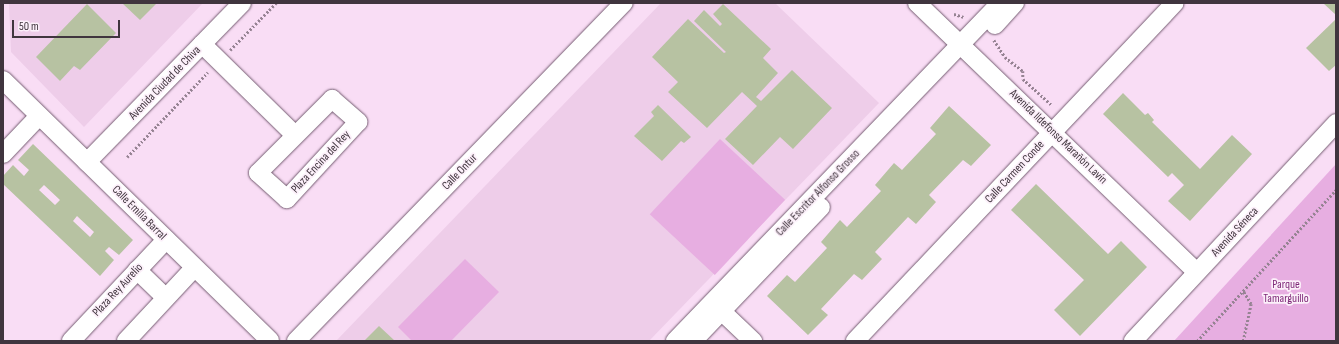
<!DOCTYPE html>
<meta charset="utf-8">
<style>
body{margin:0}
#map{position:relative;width:1339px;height:344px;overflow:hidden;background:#f9ddf5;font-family:"Sofia Sans Condensed",sans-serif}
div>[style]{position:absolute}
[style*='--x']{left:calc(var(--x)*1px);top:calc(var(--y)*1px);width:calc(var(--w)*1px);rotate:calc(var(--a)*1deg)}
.built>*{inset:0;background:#eecde9}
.green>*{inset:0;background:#e7aee1;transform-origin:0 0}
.building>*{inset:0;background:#b7c2a2}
.path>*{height:2.5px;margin-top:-1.25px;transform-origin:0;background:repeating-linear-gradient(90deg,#968393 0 2px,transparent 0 4px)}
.roads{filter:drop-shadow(0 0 1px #755d72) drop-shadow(0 0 1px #755d72)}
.minor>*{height:18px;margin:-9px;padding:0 9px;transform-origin:9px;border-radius:9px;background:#fff}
span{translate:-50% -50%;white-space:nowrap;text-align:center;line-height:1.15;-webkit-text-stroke:3.5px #fcf0fa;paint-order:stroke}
.street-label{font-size:12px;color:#40353e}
.park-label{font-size:12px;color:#7e2878}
.frame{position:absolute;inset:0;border:4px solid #40353e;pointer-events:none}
.scale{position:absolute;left:12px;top:20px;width:108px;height:18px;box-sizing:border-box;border:2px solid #40353e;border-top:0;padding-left:5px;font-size:12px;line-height:14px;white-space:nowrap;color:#40353e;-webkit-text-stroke:3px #fcf0fa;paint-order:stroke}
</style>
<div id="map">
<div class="built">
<i style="clip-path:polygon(9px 3px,203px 3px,84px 127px,11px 52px)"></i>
<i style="clip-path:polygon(661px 3px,775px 3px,879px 103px,649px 341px,336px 341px)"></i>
</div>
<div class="green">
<i style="left:720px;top:139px;width:89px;height:103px;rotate:43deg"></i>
<i style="clip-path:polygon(1336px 164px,1336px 341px,1174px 341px)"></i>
<i style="clip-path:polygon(465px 259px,499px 292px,451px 341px,412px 341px,398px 327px)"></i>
</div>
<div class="building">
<i style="clip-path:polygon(122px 3px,157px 3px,140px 20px)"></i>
<i style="clip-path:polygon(1323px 3px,1336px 3px,1336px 15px)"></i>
<i style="clip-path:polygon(87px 4px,116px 33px,80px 70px,74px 66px,60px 81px,36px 57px)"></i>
<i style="clip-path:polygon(723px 4px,771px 49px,763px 58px,778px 73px,756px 97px,761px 101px,792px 70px,832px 108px,793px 149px,780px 137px,753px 165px,725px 139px,757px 106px,742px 92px,707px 128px,668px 92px,678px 82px,652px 57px,688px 19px,724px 53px,726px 52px,694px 21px,704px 10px,720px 26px,722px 24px,713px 14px)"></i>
<i style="clip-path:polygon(1336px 19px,1336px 65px,1329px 71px,1306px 48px)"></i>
<i style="clip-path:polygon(1123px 93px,1145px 115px,1148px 113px,1154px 120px,1152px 122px,1200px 169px,1232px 135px,1252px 154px,1190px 221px,1168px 201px,1184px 185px,1172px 173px,1168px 177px,1103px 114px)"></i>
<i style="clip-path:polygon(658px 105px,691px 137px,684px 143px,681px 141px,662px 161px,634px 136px,654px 116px,651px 112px)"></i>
<i style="clip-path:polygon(949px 106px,991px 145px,971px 166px,963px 160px,929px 195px,936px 202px,916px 224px,908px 217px,875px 252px,882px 259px,862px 280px,854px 274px,821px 309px,828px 315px,808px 335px,767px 296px,787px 275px,795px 282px,827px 248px,821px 242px,840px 220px,847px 227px,881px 191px,875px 185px,894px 163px,902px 170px,936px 134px,930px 128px)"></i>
<i style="clip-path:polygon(evenodd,33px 144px,133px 240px,119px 255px,109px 247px,105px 251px,114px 260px,100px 276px,3px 184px,3px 176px,13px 165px,24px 176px,29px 170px,18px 160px,33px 144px,44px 185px,60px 200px,55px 205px,39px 190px,44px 185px,33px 144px,77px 216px,94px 232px,90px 237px,73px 221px,77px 216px)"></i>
<i style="clip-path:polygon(1036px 184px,1108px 254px,1121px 241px,1147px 267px,1080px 336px,1054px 310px,1084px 280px,1011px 210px)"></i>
<i style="clip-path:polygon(379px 326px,395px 341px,364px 341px)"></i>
</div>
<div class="path">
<i style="--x:954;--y:14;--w:10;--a:17"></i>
<i style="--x:994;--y:40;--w:20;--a:57"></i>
<i style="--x:1005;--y:57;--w:23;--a:38"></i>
<i style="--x:1023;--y:71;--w:8;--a:90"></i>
<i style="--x:1023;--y:79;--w:39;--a:42"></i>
<i style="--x:230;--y:50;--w:66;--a:-45.6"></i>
<i style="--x:127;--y:157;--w:117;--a:-46.4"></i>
<i style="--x:1197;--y:341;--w:205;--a:-47.4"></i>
<i style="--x:1243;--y:341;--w:38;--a:-78"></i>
<i style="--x:1251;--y:304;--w:15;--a:-122"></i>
</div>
<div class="roads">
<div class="minor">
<i style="--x:917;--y:3;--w:388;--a:43.9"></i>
<i style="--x:995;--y:25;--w:30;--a:-48"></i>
<i style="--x:202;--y:44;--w:130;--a:44.4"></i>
<i style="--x:3;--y:80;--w:373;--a:44.3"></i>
<i style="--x:332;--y:99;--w:35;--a:41"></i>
<i style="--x:358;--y:122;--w:105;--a:132.7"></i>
<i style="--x:287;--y:199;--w:39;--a:-138"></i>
<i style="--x:258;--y:173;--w:105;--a:-45"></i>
<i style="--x:3;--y:154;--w:52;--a:-46.5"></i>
<i style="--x:87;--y:162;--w:222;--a:-45.7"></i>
<i style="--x:137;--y:270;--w:40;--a:44"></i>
<i style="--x:714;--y:304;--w:54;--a:43.5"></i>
<i style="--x:71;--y:341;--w:139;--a:-46.8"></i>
<i style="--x:126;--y:341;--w:100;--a:-47"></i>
<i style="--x:296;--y:341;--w:471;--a:-45.9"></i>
<i style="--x:675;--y:341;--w:469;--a:-46.1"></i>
<i style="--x:693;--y:341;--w:185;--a:-46.3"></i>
<i style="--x:855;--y:341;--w:465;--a:-46.6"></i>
<i style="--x:1133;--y:341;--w:298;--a:-47"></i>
</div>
</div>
<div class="street-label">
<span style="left:165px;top:83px;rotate:-46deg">Avenida Ciudad de Chiva</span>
<span style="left:1058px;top:137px;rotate:44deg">Avenida Ildefonso Marañón Lavín</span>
<span style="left:321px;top:162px;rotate:-47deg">Plaza Encina del Rey</span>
<span style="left:460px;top:172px;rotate:-46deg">Calle Ontur</span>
<span style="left:1015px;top:172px;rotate:-47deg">Calle Carmen Conde</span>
<span style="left:818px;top:193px;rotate:-46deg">Calle Escritor Alfonso Grosso</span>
<span style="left:139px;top:213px;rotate:45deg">Calle Emilia Barral</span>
<span style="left:1235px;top:232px;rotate:-47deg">Avenida Séneca</span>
<span style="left:118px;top:290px;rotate:-47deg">Plaza Rey Aurelio</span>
</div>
<div class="park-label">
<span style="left:1286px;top:292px">Parque<br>Tamarguillo</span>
</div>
<div class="frame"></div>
<div class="scale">50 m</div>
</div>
